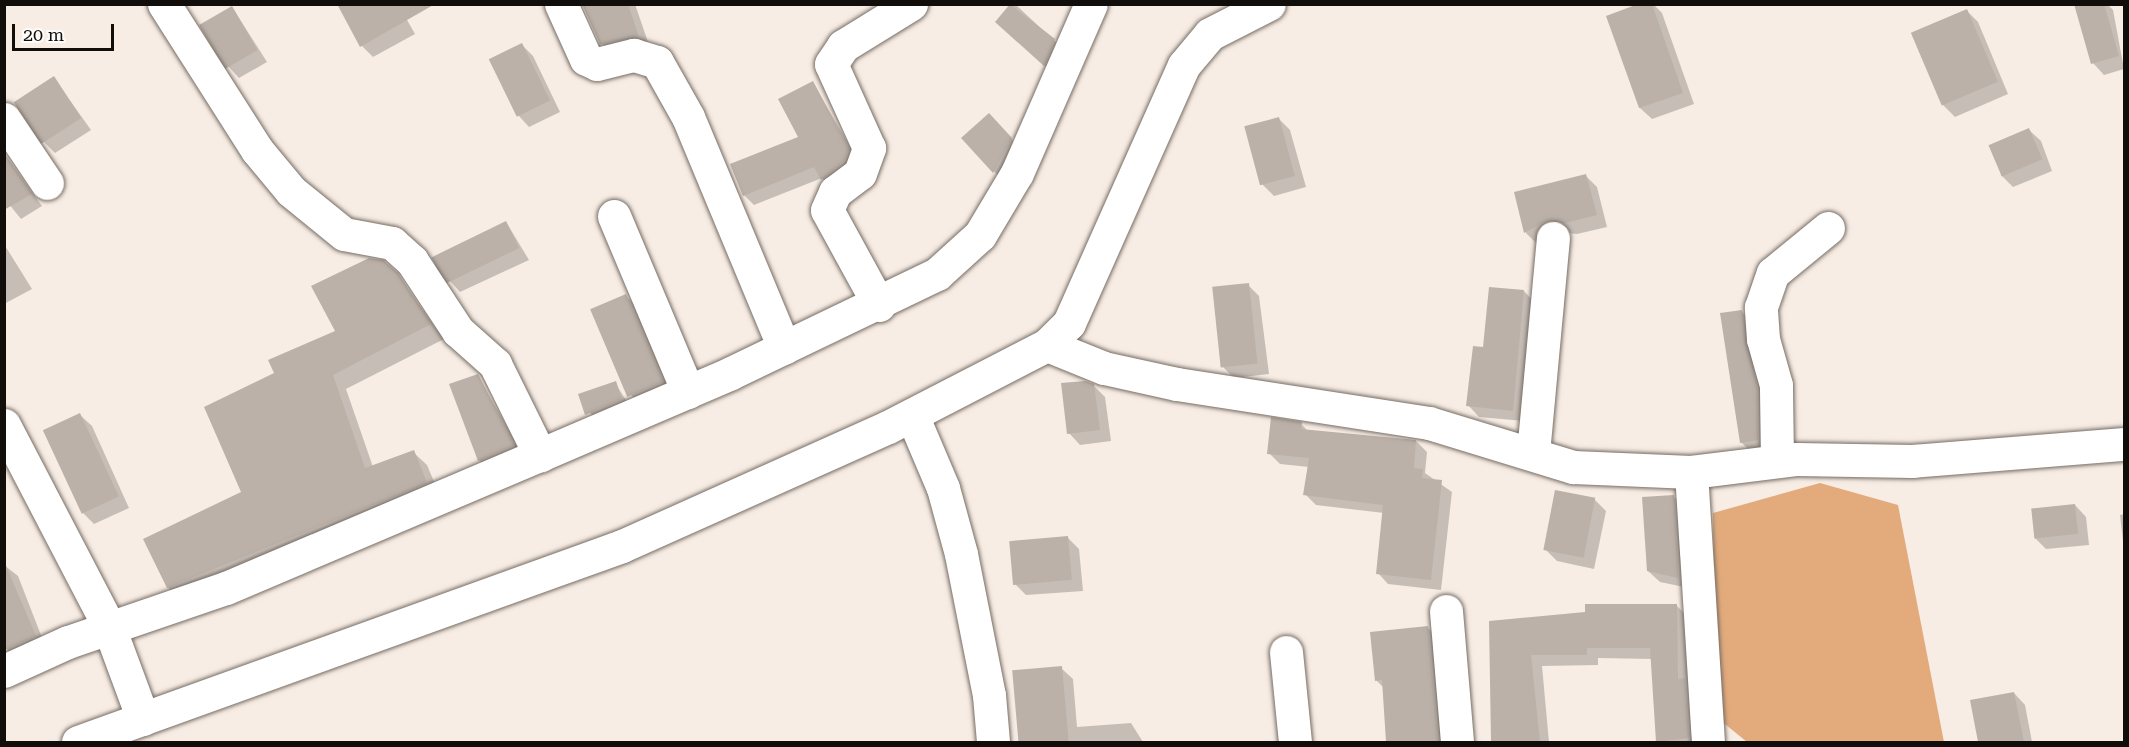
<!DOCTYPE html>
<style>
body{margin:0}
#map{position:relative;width:2129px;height:747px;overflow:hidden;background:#f8ede4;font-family:"Roboto Serif",serif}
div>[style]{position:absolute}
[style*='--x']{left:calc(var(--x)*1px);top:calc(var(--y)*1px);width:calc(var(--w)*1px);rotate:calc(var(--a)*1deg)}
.water>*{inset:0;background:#e3ab7c}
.shadow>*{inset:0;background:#0003;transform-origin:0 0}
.building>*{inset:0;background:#bbb1a9;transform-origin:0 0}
.roads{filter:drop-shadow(0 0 2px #756c64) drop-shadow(0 0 2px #756c64)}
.street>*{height:33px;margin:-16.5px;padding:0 16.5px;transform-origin:16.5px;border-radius:16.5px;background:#fff}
.secondary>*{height:33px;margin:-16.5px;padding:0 16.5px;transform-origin:16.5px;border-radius:16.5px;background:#fff}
span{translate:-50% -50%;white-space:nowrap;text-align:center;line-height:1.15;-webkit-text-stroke:5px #fefcfa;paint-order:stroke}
.frame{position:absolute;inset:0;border:6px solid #100d0a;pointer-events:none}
.scale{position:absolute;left:12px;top:24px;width:102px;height:27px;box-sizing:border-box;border:3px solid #100d0a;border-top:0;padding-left:8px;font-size:18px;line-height:21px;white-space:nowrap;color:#100d0a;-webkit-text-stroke:4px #fefcfa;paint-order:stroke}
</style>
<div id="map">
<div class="water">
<i style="clip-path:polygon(1820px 483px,1898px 505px,1944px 742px,1747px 742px,1715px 716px,1713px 513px)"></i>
</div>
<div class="shadow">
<i style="clip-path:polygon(398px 4px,415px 34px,373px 57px,362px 46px)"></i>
<i style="clip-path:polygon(583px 4px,635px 4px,650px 48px,613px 55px,601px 43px)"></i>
<i style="left:1015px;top:4px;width:70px;height:25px;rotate:43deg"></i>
<i style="clip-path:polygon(1643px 4px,1653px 4px,1662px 13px,1694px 104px,1652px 119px,1640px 108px)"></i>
<i style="clip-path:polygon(2082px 4px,2107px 4px,2113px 10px,2124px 69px,2104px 75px,2093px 63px)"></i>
<i style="clip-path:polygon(232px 7px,267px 62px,239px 78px,228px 66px)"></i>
<i style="clip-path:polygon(1967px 11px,1978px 22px,2008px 94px,1955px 117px,1943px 105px)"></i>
<i style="clip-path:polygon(522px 45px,533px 56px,560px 112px,529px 127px,518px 115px)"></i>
<i style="clip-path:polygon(54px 78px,91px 130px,55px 153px,44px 142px)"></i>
<i style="clip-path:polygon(813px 83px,858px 160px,832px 189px,822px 178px,754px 205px,744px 195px,800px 138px)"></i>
<i style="clip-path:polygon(1278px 118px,1290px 130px,1306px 187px,1274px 196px,1262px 184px)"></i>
<i style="clip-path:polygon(1000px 126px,1022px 151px,1005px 183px,963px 138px)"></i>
<i style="clip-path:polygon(2029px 130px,2041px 141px,2052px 171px,2013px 187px,2001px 175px)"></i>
<i style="clip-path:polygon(4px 153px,42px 206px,21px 219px,4px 198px)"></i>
<i style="clip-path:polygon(1586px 176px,1597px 187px,1607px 227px,1577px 234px,1558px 232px,1537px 244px,1526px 233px,1516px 193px)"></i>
<i style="clip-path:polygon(506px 222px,529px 260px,460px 292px,449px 280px)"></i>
<i style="clip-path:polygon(4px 244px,32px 289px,4px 304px)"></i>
<i style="clip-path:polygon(397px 274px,444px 339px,346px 389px,373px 467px,413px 452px,427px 465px,440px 496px,182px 601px,168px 588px,243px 493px,276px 373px,337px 332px)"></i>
<i style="clip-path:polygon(1248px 285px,1259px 296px,1269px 374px,1234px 378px,1223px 367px)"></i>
<i style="clip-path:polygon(1524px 291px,1535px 303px,1524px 421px,1479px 417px,1468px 405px)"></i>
<i style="clip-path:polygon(626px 296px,637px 307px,674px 393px,643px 407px,631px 395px)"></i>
<i style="clip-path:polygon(1742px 312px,1753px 323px,1769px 451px,1753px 454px,1741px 442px)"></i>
<i style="clip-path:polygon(477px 375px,525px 457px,491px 472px,479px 460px)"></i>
<i style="clip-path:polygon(615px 383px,633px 411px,598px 426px,580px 395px)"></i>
<i style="clip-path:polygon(1094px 386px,1105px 397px,1111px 441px,1080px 445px,1069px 433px)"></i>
<i style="clip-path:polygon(80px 415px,92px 426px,129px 508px,94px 524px,83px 513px)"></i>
<i style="clip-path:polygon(1301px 424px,1309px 432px,1416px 441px,1427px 452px,1425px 473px,1452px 492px,1441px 590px,1388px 584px,1378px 573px,1384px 513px,1316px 505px,1305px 494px,1309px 467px,1280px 464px,1269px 453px)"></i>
<i style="clip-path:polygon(1673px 496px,1685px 508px,1689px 588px,1660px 582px,1648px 571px)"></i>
<i style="clip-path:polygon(1594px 499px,1606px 511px,1594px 569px,1557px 561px,1545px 549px)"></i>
<i style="clip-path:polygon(2075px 505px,2086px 517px,2089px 545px,2046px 549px,2035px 538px)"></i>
<i style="clip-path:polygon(2124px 514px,2124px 550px,2120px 515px)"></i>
<i style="clip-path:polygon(1068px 538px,1079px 549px,1083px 591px,1026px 595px,1015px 584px)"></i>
<i style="clip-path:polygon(4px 565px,18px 576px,46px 648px,17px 661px,4px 646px)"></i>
<i style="clip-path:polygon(1676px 605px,1688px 617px,1699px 742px,1657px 742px,1652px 659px,1598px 658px,1598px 665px,1542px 666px,1549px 742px,1492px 742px,1491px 622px)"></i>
<i style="clip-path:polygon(1428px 628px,1439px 639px,1448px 742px,1388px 742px,1384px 688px,1376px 680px)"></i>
<i style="clip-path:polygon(1061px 668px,1073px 679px,1077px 727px,1131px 723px,1143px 742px,1019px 742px,1014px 672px)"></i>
<i style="clip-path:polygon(2014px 693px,2025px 705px,2032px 742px,1980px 742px,1972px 701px)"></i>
</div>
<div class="building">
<i style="clip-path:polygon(337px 4px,435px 4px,360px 47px)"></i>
<i style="clip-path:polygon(582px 4px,628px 4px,639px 37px,600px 44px)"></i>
<i style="clip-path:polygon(1010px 4px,1055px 39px,1044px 66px,995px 22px)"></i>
<i style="clip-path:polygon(1638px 4px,1652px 4px,1683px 93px,1639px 108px,1606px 16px)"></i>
<i style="clip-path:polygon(2074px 4px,2104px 4px,2119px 56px,2091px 64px)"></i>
<i style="left:232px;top:6px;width:51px;height:38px;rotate:60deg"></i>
<i style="left:1967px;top:9px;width:79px;height:61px;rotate:67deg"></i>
<i style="left:522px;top:43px;width:64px;height:37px;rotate:64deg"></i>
<i style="left:54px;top:76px;width:50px;height:48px;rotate:57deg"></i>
<i style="clip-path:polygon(813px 81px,849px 149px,844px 161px,821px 180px,814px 167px,743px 196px,730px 164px,798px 137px,778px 99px)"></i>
<i style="clip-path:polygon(989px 113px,1012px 138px,993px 173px,961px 138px)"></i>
<i style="left:1279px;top:117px;width:61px;height:36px;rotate:75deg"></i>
<i style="left:2029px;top:128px;width:34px;height:44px;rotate:67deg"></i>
<i style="clip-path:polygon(4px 153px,32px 194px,4px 210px)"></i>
<i style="clip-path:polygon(1586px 174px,1597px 215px,1565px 223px,1546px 221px,1524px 233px,1514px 192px)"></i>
<i style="left:506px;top:221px;width:30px;height:83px;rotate:64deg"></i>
<i style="clip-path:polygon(369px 258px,383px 260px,398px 273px,431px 324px,333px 375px,365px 468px,414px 450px,427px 483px,167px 588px,143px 539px,241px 492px,204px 407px,274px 373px,268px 360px,335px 331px,311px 286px)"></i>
<i style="left:1249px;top:283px;width:81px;height:37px;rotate:84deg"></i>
<i style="clip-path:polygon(1489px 287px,1524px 290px,1513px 411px,1466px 406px,1473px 346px,1483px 347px)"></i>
<i style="left:626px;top:294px;width:95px;height:39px;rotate:67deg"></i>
<i style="clip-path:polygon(1742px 310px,1757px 388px,1758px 440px,1740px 443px,1720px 313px)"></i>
<i style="clip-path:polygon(478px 374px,514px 445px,478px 461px,449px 384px)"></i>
<i style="clip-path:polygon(616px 381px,622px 399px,585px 415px,578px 394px)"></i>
<i style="clip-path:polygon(1085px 381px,1094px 384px,1100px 430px,1067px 434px,1061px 383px)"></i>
<i style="left:80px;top:413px;width:92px;height:41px;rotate:65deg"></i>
<i style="clip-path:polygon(1271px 417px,1302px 422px,1301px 429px,1416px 440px,1414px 468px,1423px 469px,1422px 478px,1442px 480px,1431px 580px,1376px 574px,1383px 505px,1303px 495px,1309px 458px,1267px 454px)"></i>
<i style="left:1555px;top:490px;width:41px;height:61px;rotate:11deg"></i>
<i style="clip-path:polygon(1674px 495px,1678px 569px,1678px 578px,1647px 571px,1642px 497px)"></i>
<i style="left:2075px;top:504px;width:30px;height:44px;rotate:84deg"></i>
<i style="left:1068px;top:536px;width:44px;height:59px;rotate:85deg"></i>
<i style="clip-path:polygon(4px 561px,36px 636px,4px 650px)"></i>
<i style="clip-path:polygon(1585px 604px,1677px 604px,1678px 679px,1685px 678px,1689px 738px,1656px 742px,1650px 648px,1587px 648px,1587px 655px,1531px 655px,1540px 742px,1491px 742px,1489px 621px,1585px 612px)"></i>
<i style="clip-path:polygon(1428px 626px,1438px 742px,1386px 742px,1382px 680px,1375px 681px,1370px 632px)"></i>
<i style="left:1062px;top:666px;width:76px;height:50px;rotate:85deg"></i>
<i style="clip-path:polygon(2014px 692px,2024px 742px,1978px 742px,1970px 700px)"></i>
</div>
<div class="roads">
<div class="street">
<i style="--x:164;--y:4;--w:173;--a:57.5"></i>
<i style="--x:257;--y:150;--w:53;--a:50.3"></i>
<i style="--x:291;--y:191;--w:68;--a:39.1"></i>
<i style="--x:344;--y:234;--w:49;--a:10.6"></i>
<i style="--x:392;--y:243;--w:27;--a:42"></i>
<i style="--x:412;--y:261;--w:84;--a:56.7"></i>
<i style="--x:458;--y:331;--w:50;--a:41.7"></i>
<i style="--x:495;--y:364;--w:102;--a:63.7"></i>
<i style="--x:561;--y:4;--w:60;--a:65.6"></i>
<i style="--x:586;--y:59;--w:12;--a:24"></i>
<i style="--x:597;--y:64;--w:38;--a:-14"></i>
<i style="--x:634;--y:55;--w:24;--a:17"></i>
<i style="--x:657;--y:62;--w:63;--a:60.6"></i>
<i style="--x:688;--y:117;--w:250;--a:67.4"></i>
<i style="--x:4;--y:119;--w:77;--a:56.1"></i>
<i style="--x:614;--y:216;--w:191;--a:67.2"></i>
<i style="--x:879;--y:305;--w:108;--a:-118.7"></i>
<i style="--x:827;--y:210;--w:20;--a:-66"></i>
<i style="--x:835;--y:192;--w:31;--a:-37"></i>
<i style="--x:860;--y:173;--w:27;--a:-70"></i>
<i style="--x:869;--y:148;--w:92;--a:-114.3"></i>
<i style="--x:831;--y:64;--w:22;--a:-56"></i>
<i style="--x:843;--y:46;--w:80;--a:-31.7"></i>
<i style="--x:912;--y:415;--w:79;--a:67"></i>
<i style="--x:943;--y:488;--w:68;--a:74.7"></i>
<i style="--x:961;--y:554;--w:144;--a:78.8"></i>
<i style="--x:989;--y:695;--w:47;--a:85.1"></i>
<i style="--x:4;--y:425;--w:228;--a:62.5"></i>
<i style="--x:109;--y:627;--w:98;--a:69.7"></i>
<i style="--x:1533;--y:453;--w:216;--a:-84.7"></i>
<i style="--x:1777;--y:461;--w:76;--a:-90.8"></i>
<i style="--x:1776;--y:385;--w:48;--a:-105.8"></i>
<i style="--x:1763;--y:339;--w:32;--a:-94"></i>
<i style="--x:1761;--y:307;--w:36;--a:-71"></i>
<i style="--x:1773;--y:273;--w:71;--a:-39.3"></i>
<i style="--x:1691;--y:472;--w:271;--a:86.4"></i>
<i style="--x:1446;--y:611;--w:131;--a:85.2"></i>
<i style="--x:1286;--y:652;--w:90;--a:84.3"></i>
<i style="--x:4;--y:671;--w:70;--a:-24.4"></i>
<i style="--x:68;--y:642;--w:167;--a:-18.9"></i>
<i style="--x:226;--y:588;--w:341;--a:-23"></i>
<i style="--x:540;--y:455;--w:208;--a:-23.2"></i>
<i style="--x:731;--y:373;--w:229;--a:-25.7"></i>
<i style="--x:937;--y:274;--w:58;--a:-42.2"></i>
<i style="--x:980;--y:235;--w:72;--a:-59.2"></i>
<i style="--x:1017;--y:173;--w:184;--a:-66.4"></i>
</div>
<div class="secondary">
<i style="--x:1047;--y:345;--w:61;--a:22"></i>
<i style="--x:1104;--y:368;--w:75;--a:12.4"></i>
<i style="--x:1177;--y:384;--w:255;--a:8.8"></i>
<i style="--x:1429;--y:423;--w:151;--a:17"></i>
<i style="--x:1573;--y:467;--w:118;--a:2.4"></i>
<i style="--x:1691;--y:472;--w:107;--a:-7"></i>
<i style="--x:1797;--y:459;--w:115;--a:1"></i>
<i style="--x:1912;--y:461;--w:213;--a:-4.6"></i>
<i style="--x:78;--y:742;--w:578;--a:-19.81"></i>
<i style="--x:622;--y:546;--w:291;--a:-24.1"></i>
<i style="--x:888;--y:427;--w:179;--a:-27.3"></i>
<i style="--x:1047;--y:345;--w:31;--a:-45"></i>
<i style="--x:1069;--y:323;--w:282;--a:-66"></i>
<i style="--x:1184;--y:65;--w:40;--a:-50"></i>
<i style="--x:1210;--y:34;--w:66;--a:-27"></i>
</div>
</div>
<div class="frame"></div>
<div class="scale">20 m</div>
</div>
